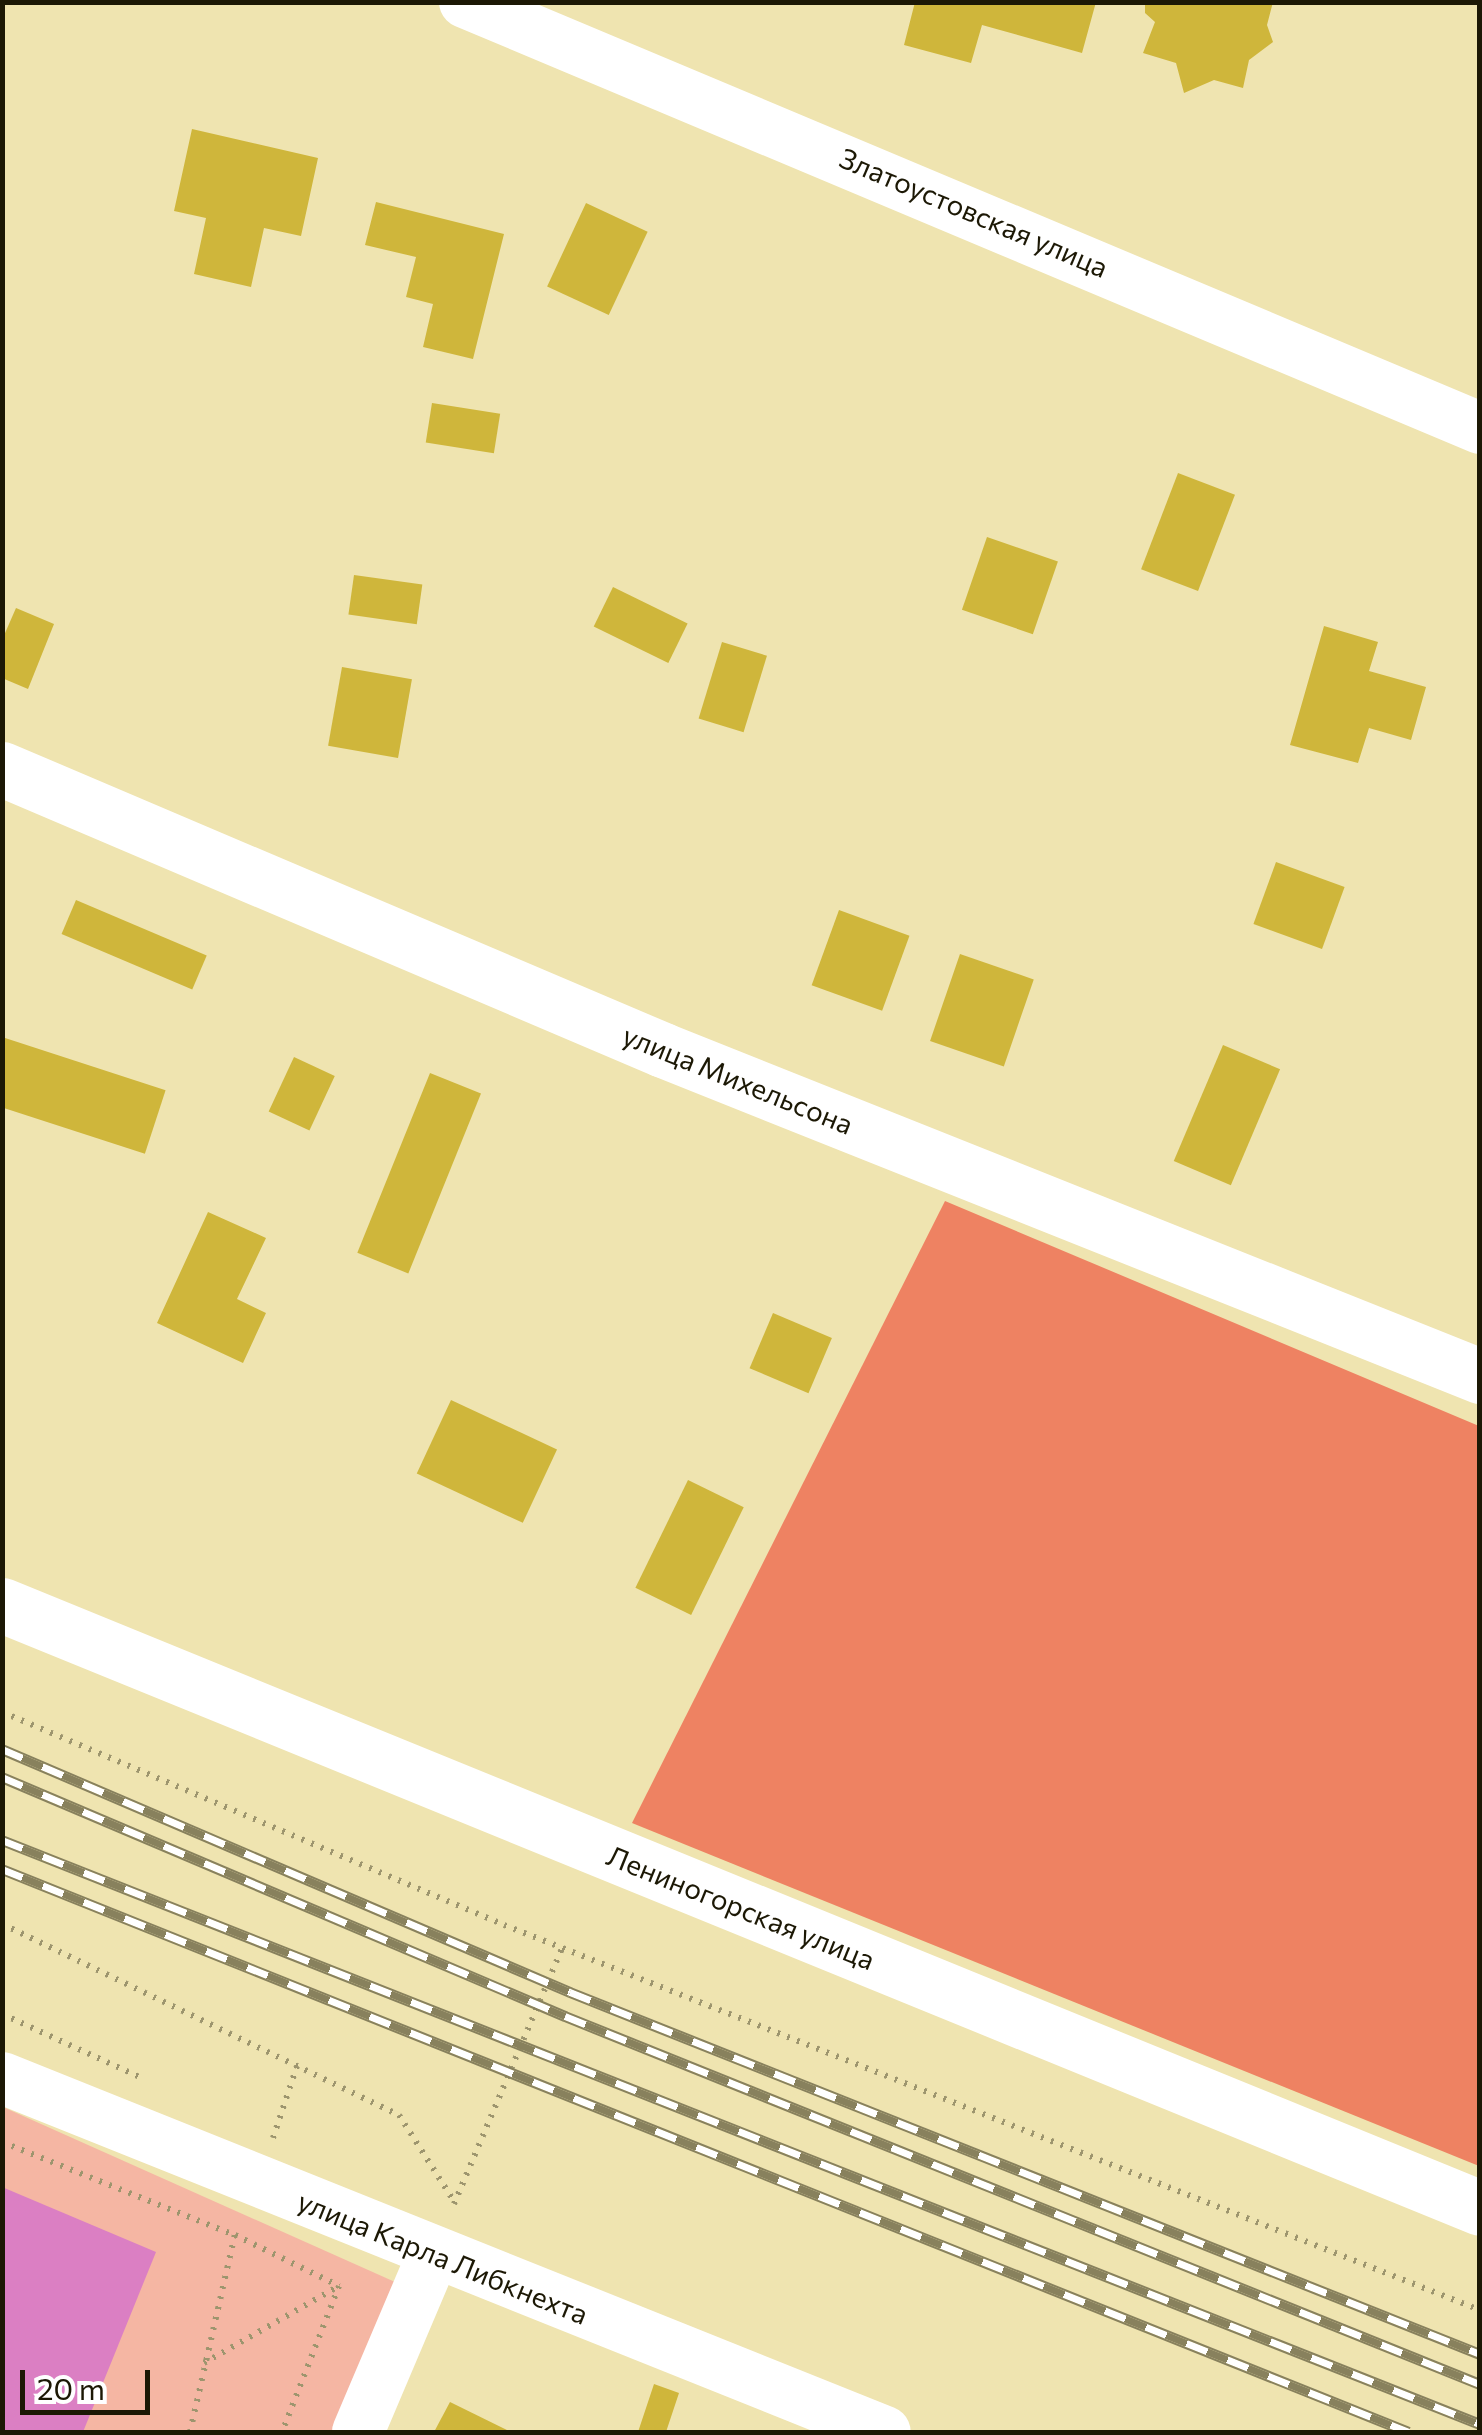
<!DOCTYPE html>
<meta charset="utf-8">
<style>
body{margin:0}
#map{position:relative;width:1482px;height:2435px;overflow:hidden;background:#efe4b0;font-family:Commissioner,sans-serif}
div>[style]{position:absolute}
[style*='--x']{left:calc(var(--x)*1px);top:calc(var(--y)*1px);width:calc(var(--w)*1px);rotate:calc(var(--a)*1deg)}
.green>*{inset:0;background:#f5b6a3}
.forest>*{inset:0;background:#ee8262}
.water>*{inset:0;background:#db7fc3}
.building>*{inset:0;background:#cfb63b;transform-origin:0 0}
.path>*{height:6px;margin-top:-3px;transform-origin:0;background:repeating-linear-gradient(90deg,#9d956e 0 2.5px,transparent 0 10.5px)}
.street>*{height:52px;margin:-26px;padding:0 26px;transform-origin:26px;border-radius:26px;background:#fff}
.secondary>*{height:55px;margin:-27.5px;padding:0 27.5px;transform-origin:27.5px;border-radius:27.5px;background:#fff}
.rail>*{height:11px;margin-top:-5.5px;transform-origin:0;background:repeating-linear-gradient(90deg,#fff 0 22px,#88815d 0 44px);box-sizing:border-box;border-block:2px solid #88815d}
span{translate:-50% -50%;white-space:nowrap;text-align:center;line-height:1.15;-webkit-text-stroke:8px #fff;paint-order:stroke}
.street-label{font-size:28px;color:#1c1805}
.frame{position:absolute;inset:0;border:5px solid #1c1805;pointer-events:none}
.scale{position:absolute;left:20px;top:2370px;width:130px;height:45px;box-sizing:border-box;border:5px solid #1c1805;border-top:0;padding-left:12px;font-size:30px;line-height:35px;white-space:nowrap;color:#1c1805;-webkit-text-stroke:8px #fff;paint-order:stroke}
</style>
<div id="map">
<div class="green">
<i style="clip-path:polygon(3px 2107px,404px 2286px,338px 2432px,3px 2432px)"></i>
</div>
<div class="forest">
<i style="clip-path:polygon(945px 1201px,1479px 1426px,1479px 2166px,632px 1823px)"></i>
</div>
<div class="water">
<i style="clip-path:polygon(2px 2187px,156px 2252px,83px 2432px,3px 2432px)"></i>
</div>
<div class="building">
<i style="clip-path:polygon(915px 2px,1096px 2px,1082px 53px,982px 25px,971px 63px,904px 45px)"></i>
<i style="clip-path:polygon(1145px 2px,1273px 2px,1267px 25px,1273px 42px,1249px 60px,1243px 88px,1214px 80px,1184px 93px,1176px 63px,1143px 53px,1155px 22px,1145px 13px)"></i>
<i style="clip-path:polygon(192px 129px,318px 158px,301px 236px,264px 228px,251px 287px,194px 274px,206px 218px,174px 211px)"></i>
<i style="clip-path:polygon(376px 202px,504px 234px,473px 359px,423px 347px,433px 304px,406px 297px,416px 257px,365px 245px)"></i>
<i style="left:586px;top:203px;width:68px;height:92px;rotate:25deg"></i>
<i style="left:432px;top:403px;width:69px;height:40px;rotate:9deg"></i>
<i style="left:1178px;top:473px;width:61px;height:103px;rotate:21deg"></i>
<i style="left:987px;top:537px;width:75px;height:77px;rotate:19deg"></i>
<i style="left:354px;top:575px;width:69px;height:40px;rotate:8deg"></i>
<i style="left:613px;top:587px;width:83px;height:44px;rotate:26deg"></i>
<i style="clip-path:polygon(16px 608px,54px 624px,28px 689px,2px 678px,2px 640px)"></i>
<i style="clip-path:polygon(1324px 626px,1378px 642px,1369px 671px,1426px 687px,1411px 740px,1369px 728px,1358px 763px,1290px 745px)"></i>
<i style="left:722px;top:642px;width:47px;height:80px;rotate:17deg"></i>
<i style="left:342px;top:667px;width:71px;height:80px;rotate:10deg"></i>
<i style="left:1276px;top:862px;width:73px;height:66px;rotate:20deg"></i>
<i style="left:76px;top:900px;width:142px;height:37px;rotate:23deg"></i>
<i style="left:839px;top:910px;width:75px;height:80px;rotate:20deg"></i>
<i style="left:960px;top:954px;width:78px;height:92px;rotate:19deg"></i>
<i style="left:2px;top:1037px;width:172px;height:67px;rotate:18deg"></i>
<i style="left:1223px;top:1045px;width:62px;height:126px;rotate:23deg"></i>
<i style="left:294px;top:1057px;width:45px;height:60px;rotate:25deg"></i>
<i style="left:430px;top:1073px;width:55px;height:194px;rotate:22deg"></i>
<i style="clip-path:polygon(208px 1212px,266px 1238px,237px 1299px,266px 1313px,243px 1363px,157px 1323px)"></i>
<i style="left:773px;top:1313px;width:64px;height:60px;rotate:23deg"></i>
<i style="left:451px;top:1400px;width:117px;height:81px;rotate:25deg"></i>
<i style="left:688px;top:1480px;width:62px;height:120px;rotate:26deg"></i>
<i style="clip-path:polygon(654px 2384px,679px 2393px,666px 2432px,638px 2432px)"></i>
<i style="clip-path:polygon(450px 2402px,511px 2432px,434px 2432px)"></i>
</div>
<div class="path">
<i style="--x:2;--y:1712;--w:545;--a:22.99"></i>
<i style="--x:504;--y:1925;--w:1049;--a:21.53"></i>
<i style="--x:2;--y:1924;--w:441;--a:25.7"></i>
<i style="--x:399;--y:2115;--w:104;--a:57.5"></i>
<i style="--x:2;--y:2014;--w:154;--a:24.6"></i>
<i style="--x:273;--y:2138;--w:76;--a:-71.6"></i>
<i style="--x:2;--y:2142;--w:251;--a:21.8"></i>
<i style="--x:235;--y:2235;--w:116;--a:26.1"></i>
<i style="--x:339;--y:2286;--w:157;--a:111.3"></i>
<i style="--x:454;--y:2204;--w:278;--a:-67.1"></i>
<i style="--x:204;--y:2363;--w:153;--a:-29.7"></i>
<i style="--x:190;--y:2432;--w:203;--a:-77.2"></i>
</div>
<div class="street">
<i style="--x:465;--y:2;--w:1101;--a:22.77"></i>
<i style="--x:2;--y:2078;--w:951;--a:21.85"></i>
<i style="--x:358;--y:2432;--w:194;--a:-67"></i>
</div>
<div class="secondary">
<i style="--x:2;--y:769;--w:718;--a:23.03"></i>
<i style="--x:663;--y:1050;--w:880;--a:21.75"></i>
<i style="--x:2;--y:1605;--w:1596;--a:22.19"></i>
</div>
<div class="rail">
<i style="--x:2;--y:1749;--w:618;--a:23.16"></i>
<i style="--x:570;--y:1992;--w:979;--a:21.69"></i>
<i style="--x:2;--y:1777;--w:612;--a:23"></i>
<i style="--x:565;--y:2016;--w:986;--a:21.91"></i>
<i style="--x:2;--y:1840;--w:1589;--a:21.56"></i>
<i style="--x:2;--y:1869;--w:1515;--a:21.81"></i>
</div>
<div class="street-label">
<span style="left:974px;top:212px;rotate:23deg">Златоустовская улица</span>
<span style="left:738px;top:1079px;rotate:22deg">улица Михельсона</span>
<span style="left:741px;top:1907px;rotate:22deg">Лениногорская улица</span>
<span style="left:443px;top:2257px;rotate:22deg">улица Карла Либкнехта</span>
</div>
<div class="frame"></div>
<div class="scale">20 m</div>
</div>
